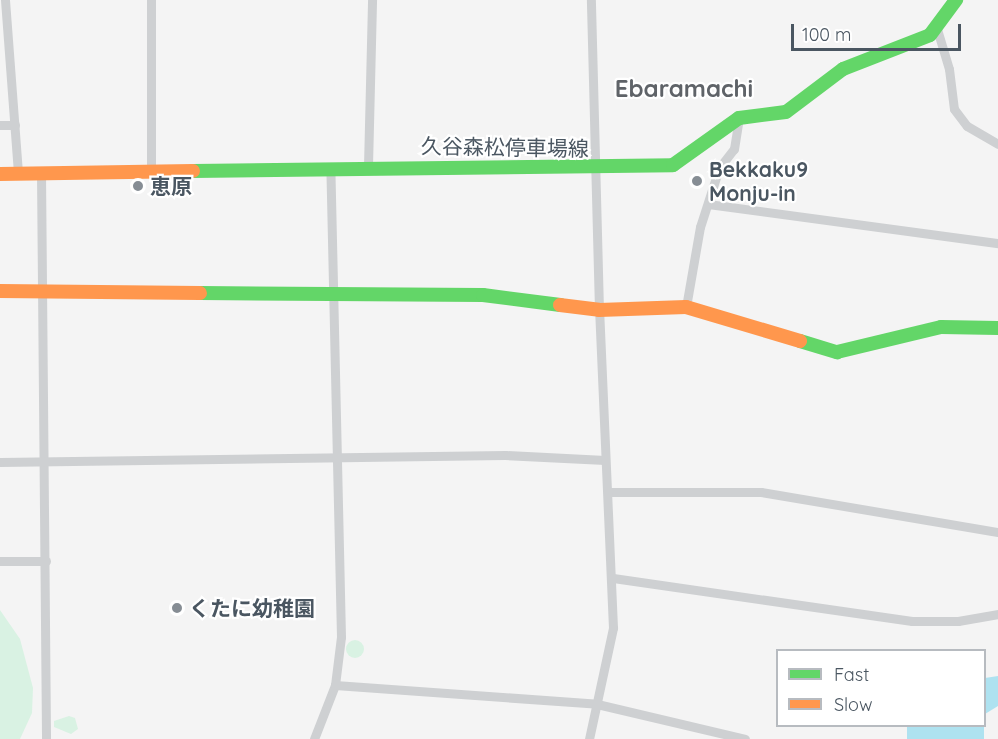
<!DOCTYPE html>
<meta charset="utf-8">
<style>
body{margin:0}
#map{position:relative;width:998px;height:739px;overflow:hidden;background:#f4f4f4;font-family:Quicksand,"Noto Sans JP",sans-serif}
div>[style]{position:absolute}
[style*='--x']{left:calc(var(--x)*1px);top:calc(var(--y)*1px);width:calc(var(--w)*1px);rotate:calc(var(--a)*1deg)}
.green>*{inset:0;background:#d9f2e3}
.round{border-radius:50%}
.water>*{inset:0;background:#aee2f0;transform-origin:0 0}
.street>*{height:9px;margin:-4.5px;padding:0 4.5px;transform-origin:4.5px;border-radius:4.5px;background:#ced0d2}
.fast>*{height:14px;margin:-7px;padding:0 7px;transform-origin:7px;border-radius:7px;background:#63d668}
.slow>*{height:14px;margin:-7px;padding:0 7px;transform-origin:7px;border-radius:7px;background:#ff974d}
.dots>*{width:16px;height:16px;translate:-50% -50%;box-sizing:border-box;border:3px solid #fff;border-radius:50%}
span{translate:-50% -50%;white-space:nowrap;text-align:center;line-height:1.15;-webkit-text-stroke:4.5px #fff;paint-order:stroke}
.street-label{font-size:21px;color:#4a5661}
.poi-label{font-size:21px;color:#4a5661;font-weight:700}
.left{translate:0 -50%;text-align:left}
.quarter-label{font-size:24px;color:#5f6368;font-weight:700}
.legend{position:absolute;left:776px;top:649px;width:210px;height:78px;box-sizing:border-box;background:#fff;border:2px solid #b7bbc0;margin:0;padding:8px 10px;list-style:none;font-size:18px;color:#4a5661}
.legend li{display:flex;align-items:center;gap:12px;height:30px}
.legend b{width:30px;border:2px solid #b7bbc0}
.scale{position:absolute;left:791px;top:24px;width:170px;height:27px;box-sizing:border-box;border:3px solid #4a5661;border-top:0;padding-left:8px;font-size:18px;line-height:21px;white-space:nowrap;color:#4a5661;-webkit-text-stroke:4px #fff;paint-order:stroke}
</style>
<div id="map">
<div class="green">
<i style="clip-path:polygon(0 610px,20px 639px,33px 688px,32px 713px,20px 739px,0 739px)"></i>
<i class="round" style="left:346px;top:640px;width:18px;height:18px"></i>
<i style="clip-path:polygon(69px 716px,75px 718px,78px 729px,71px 734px,54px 727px,54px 721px)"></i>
</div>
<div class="water">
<i style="clip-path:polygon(998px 676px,998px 706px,985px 714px,985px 678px)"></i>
<i style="left:907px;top:726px;width:77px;height:13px"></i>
</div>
<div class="street">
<i style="--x:5;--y:0;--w:173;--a:85.7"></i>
<i style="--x:151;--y:0;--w:170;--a:90"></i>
<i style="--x:937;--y:29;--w:42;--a:73.3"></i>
<i style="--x:949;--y:69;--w:40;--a:82.9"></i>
<i style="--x:954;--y:109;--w:21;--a:53"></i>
<i style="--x:967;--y:126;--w:36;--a:30"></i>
<i style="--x:0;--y:125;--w:15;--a:0"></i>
<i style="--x:368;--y:166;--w:166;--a:-88.6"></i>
<i style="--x:41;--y:173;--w:566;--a:89.49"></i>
<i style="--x:708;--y:204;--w:293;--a:7.7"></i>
<i style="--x:686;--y:307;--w:81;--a:-80.1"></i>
<i style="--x:700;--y:227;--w:62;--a:-72.1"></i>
<i style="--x:719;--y:168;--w:24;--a:-52"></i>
<i style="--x:734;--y:149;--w:31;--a:-81"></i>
<i style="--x:0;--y:462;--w:505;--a:-0.79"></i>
<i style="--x:505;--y:455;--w:100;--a:2.9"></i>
<i style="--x:608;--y:492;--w:153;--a:0"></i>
<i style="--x:761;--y:492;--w:240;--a:9.6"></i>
<i style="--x:0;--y:561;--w:46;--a:0"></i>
<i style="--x:613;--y:578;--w:302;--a:8.2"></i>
<i style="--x:912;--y:621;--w:46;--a:0"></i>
<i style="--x:958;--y:621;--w:41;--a:-9.9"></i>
<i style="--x:335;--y:685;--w:263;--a:4.1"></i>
<i style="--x:597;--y:704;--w:152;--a:13.3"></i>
<i style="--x:314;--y:739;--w:58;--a:-68.7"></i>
<i style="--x:335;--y:685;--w:48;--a:-82.9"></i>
<i style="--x:341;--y:637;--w:470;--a:-91.3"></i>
<i style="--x:589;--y:739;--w:114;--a:-77.8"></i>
<i style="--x:613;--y:628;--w:318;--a:-92.5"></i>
<i style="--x:599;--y:310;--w:310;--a:-91.5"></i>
</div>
<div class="fast">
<i style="--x:193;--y:171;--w:480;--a:-0.7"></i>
<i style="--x:673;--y:165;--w:81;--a:-35.5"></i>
<i style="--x:739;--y:118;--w:47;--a:-7.3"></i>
<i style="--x:786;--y:112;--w:71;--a:-37"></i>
<i style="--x:843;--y:69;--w:93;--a:-21.3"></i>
<i style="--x:930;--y:35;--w:44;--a:-53.4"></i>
<i style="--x:200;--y:293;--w:283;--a:0.4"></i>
<i style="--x:483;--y:295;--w:78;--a:7.4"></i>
<i style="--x:800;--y:341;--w:39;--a:17"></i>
<i style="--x:837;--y:352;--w:107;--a:-13.5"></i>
<i style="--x:941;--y:327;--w:57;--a:1"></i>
</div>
<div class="slow">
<i style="--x:0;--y:174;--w:193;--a:-0.9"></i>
<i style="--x:0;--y:291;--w:200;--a:0.6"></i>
<i style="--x:560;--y:305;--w:39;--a:7"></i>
<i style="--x:599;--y:310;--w:87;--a:-2"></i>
<i style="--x:686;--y:307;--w:119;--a:16.6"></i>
</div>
<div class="dots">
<i style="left:697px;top:181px;background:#868d94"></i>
<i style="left:138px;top:186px;background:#868d94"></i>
<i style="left:177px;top:608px;background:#868d94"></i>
</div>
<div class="street-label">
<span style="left:505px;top:147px;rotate:1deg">久谷森松停車場線</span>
</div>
<div class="poi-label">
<span class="left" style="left:709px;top:181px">Bekkaku9<br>Monju-in</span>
<span class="left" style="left:150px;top:186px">恵原</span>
<span class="left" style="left:189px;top:608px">くたに幼稚園</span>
</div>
<div class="quarter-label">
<span style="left:684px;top:89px">Ebaramachi</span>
</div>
<ul class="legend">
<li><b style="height:8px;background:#63d668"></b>Fast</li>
<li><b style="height:8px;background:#ff974d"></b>Slow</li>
</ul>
<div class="scale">100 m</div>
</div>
